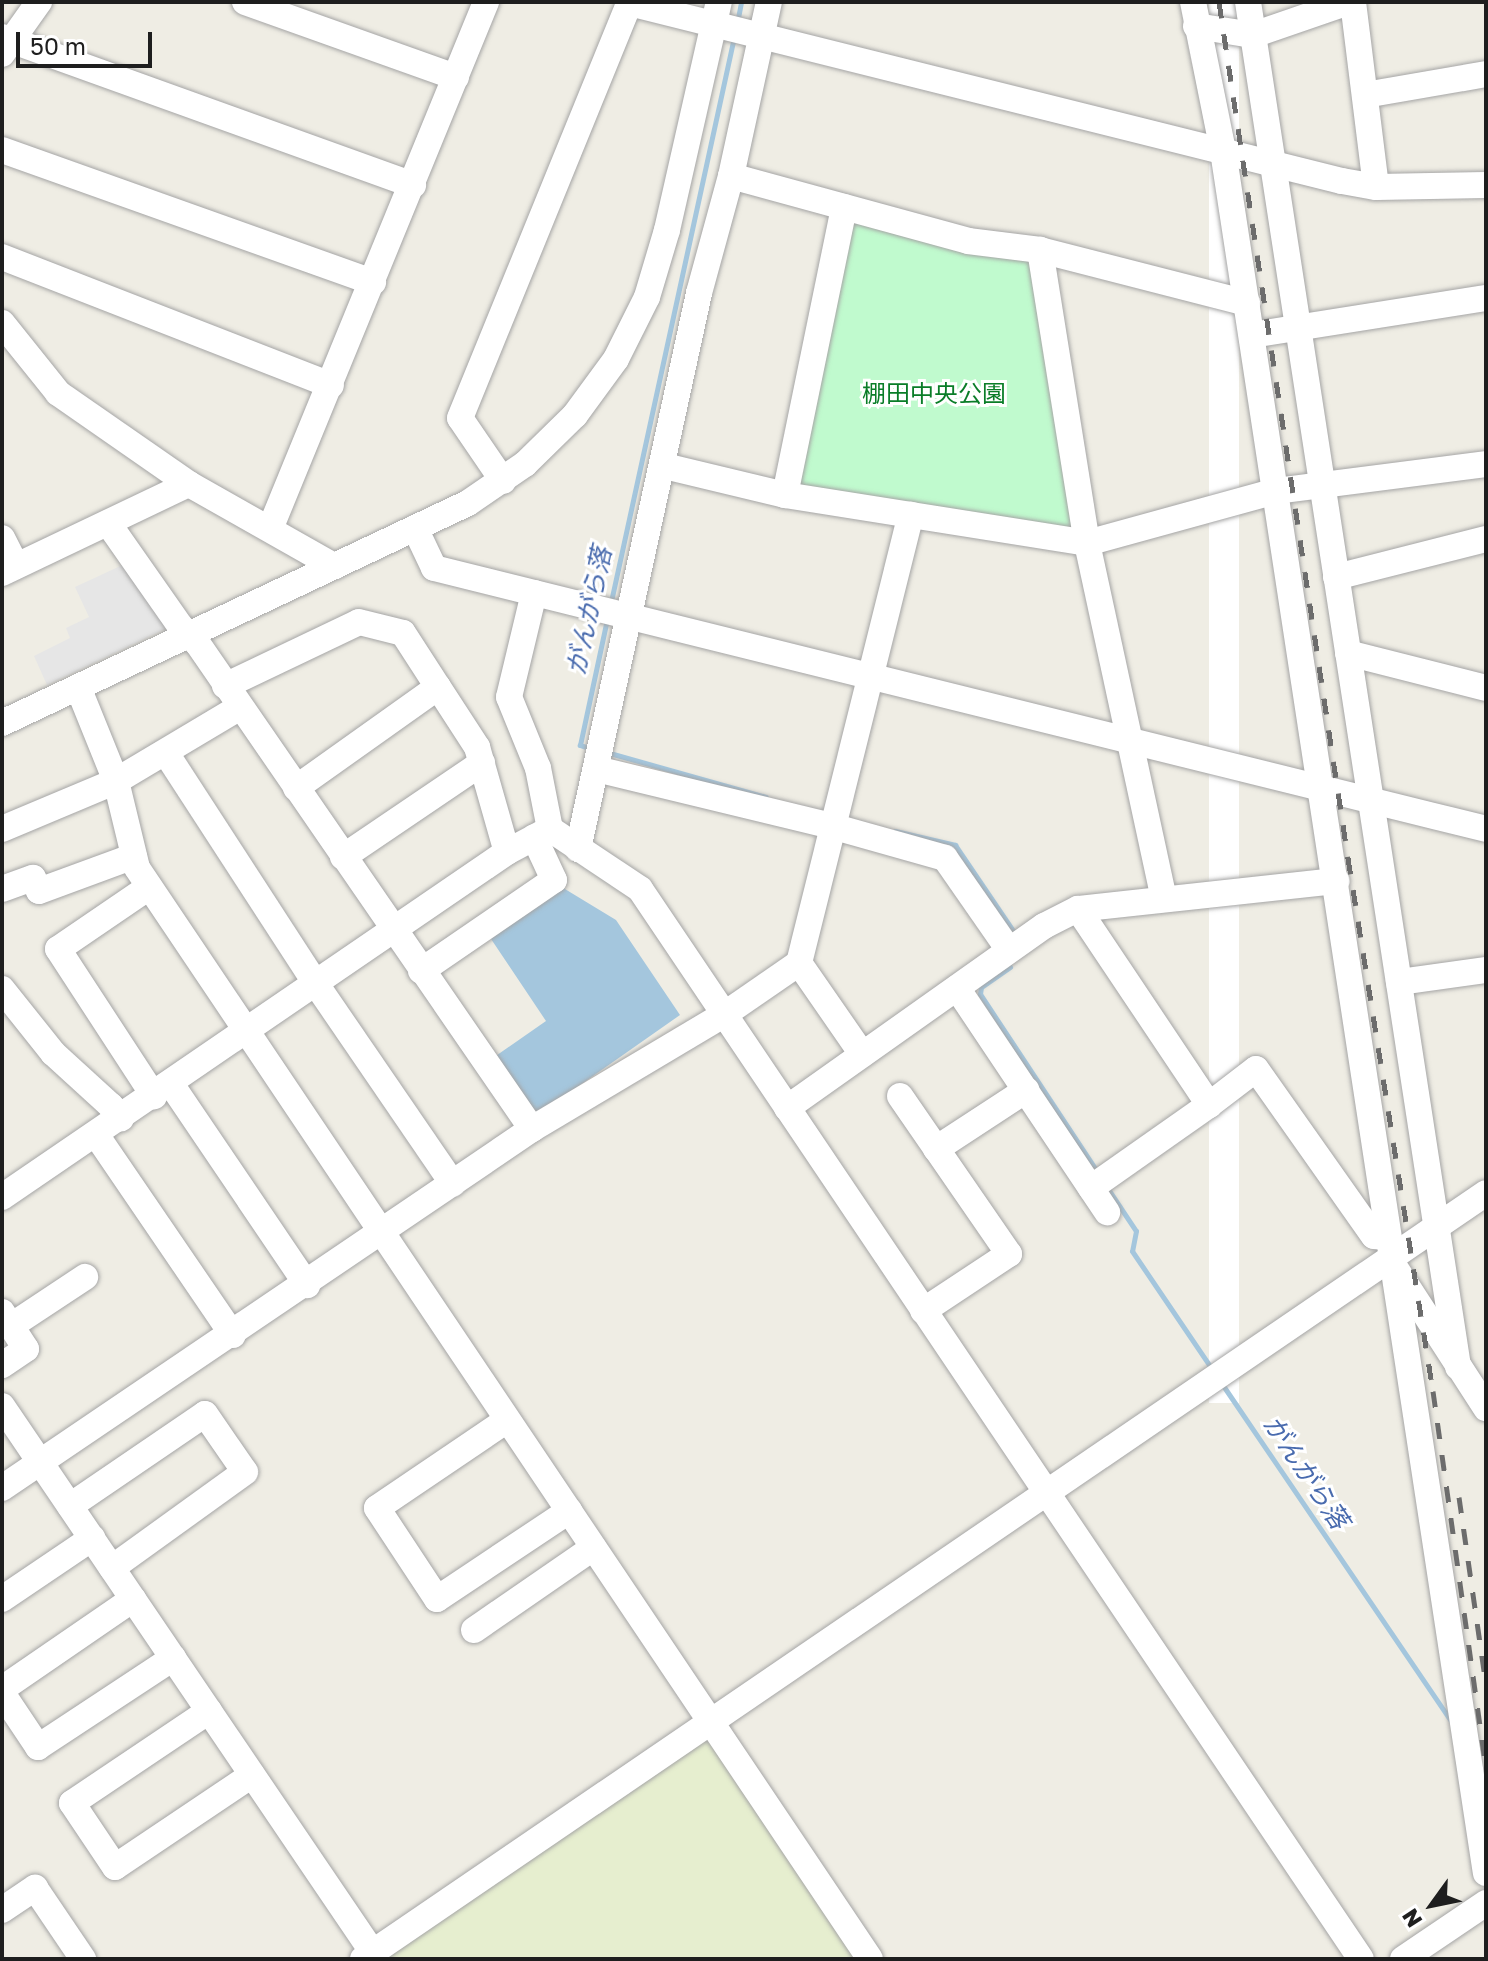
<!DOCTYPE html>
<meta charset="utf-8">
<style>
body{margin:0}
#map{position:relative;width:1488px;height:1961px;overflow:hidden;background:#efede4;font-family:"Golos Text","Noto Sans JP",sans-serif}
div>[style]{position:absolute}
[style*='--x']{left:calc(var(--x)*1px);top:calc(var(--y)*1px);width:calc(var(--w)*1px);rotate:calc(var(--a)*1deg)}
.farmland>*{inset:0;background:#e6eecf}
.park>*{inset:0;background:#c0face}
.parking>*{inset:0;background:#e6e6e6}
.water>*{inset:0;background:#a4c6dd}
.pier>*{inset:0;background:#fff;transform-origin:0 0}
.stream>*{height:5px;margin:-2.5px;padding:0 2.5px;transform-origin:2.5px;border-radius:2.5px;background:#a4c6dd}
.roads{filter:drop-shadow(0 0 2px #a5a5a5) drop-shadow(0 0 2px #a5a5a5)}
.minor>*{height:26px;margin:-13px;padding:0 13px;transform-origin:13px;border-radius:13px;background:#fff}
.rail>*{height:5px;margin-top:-2.5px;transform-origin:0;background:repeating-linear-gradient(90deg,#6c6c6c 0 16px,transparent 0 32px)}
span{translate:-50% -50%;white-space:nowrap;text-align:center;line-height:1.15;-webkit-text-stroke:6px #fff;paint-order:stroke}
.park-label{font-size:24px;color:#0a7d28}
.water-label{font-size:26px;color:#496bae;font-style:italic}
.frame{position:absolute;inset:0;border:4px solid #1e1e1e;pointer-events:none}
.north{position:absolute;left:1392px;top:1865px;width:80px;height:80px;-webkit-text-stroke:6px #fff;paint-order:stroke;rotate:237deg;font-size:22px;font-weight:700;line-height:32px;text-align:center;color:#1e1e1e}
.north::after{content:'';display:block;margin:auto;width:28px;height:36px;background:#1e1e1e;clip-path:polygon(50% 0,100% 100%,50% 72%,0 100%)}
.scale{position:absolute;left:16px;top:32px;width:136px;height:36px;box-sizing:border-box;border:4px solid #1e1e1e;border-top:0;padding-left:10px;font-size:24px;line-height:28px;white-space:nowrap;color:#1e1e1e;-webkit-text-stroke:6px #fff;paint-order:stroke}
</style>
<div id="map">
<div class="farmland">
<i style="clip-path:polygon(707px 1730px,862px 1959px,367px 1959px)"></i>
</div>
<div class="park">
<i style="clip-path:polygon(855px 215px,1029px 259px,1075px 534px,794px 488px)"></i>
</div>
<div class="parking">
<i style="clip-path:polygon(129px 562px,168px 620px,165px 629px,47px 685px,34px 656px,70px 638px,66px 628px,89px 617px,75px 587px)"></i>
</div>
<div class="water">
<i style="clip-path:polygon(555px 883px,616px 920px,680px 1015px,536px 1116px,490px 1060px,546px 1021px,485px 930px)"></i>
</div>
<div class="pier">
<i style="left:1209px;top:2px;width:30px;height:1401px"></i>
</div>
<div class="stream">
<i style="--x:737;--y:23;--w:21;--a:-79"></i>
<i style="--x:610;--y:606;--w:582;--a:-77.71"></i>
<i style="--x:592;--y:749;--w:13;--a:-162"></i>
<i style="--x:580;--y:745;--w:129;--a:-77.9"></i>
<i style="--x:606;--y:752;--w:166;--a:15.7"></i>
<i style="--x:895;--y:831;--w:62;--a:13.1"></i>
<i style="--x:955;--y:845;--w:105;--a:55.9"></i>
<i style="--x:1010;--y:967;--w:35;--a:145"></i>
<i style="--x:981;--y:987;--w:7;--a:98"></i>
<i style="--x:980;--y:994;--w:211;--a:56.6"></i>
<i style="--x:1108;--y:1189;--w:50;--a:56.3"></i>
<i style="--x:1136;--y:1231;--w:20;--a:101"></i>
<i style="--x:1132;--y:1251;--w:143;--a:55.9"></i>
<i style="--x:1222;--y:1384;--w:410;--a:55.8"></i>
</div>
<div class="roads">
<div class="minor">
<i style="--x:245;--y:2;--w:224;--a:19.6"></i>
<i style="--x:1193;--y:2;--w:152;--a:78.6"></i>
<i style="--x:1223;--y:151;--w:1742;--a:81.32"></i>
<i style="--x:1248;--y:2;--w:1381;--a:81.25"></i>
<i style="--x:1353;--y:2;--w:186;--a:82.9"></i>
<i style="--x:1196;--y:26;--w:58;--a:9"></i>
<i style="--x:1253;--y:35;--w:102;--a:-19"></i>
<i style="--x:2;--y:37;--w:437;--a:19.8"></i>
<i style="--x:2;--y:54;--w:64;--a:-54.6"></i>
<i style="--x:1365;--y:95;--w:123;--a:-9.8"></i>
<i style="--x:2;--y:150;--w:394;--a:19.6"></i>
<i style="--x:731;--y:176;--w:246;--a:15.3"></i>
<i style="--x:968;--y:241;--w:73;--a:7.1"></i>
<i style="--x:1040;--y:250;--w:214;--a:14.4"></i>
<i style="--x:1040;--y:250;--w:297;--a:80.9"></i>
<i style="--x:1087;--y:543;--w:364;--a:77.8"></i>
<i style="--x:2;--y:257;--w:353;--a:21.3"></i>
<i style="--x:2;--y:323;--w:90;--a:51.3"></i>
<i style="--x:58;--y:393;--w:160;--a:34.8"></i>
<i style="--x:189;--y:484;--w:167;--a:29.5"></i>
<i style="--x:1252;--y:335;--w:237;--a:-9"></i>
<i style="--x:664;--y:466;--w:124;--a:13.5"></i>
<i style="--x:785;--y:495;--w:306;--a:9"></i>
<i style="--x:1087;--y:543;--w:196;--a:-15.4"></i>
<i style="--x:1276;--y:491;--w:212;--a:-7.3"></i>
<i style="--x:503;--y:481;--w:76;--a:-124.3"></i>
<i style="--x:460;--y:418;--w:448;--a:-67.8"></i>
<i style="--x:629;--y:3;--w:735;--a:14.02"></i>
<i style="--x:1342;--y:181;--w:35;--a:10"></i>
<i style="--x:1376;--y:187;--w:110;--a:-1"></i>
<i style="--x:785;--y:495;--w:294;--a:-78.4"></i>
<i style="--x:108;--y:523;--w:126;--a:55"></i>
<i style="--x:180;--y:626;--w:25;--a:45"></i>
<i style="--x:198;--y:644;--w:589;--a:55.45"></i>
<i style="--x:415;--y:528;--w:44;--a:64.6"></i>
<i style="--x:434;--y:568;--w:1084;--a:13.93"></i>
<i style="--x:270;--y:529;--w:570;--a:-67.71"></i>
<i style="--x:2;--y:538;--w:31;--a:63"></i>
<i style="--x:2;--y:573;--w:207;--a:-25.5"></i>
<i style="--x:1336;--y:577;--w:155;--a:-14.2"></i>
<i style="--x:534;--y:593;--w:107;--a:103.5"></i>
<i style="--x:509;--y:697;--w:77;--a:67.8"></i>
<i style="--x:538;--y:768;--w:62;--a:78.9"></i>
<i style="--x:550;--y:829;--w:108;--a:33.7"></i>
<i style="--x:640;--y:889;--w:1290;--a:56.03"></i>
<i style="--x:1348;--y:653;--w:142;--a:14.2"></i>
<i style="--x:225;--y:686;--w:148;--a:-25.5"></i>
<i style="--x:359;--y:622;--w:45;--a:14"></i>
<i style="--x:403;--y:633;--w:64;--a:57.1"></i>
<i style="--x:78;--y:687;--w:101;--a:68"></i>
<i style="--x:116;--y:781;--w:89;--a:76.4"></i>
<i style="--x:137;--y:868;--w:1314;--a:56.1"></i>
<i style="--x:2;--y:723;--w:515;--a:-25.27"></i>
<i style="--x:468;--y:503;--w:69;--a:-34.4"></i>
<i style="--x:525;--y:464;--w:70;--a:-44.4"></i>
<i style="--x:575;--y:415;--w:69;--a:-53.8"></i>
<i style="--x:616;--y:359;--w:69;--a:-63.4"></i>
<i style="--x:647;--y:297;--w:70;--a:-73.4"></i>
<i style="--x:667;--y:230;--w:234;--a:-77.2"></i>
<i style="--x:166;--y:753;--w:275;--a:57"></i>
<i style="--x:316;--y:984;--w:242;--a:55.6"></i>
<i style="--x:596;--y:769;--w:246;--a:13.6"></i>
<i style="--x:835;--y:827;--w:114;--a:15.7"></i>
<i style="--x:945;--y:858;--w:112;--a:55.2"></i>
<i style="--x:296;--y:788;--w:174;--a:-35.4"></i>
<i style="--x:438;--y:687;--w:72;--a:57"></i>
<i style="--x:477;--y:747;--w:109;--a:74.1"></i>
<i style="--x:2;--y:829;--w:124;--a:-22.8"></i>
<i style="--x:116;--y:781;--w:144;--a:-30.8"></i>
<i style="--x:578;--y:849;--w:569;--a:-77.72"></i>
<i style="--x:699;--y:293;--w:121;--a:-74.7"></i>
<i style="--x:731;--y:176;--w:178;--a:-77.7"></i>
<i style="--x:343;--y:857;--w:168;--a:-34.1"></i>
<i style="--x:149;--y:887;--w:110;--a:145.7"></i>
<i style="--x:58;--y:949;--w:176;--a:56.9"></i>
<i style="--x:2;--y:889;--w:33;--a:-20"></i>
<i style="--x:33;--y:878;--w:14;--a:65"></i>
<i style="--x:39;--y:891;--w:101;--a:-20.2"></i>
<i style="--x:1078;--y:909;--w:236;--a:56.2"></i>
<i style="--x:1209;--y:1105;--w:59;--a:-37.5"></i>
<i style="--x:1256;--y:1069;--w:204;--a:54.8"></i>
<i style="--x:1374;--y:1236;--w:12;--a:5"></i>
<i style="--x:799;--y:963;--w:111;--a:55.3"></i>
<i style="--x:421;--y:971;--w:161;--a:-34.4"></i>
<i style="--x:554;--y:880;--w:47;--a:-114.9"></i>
<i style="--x:1399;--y:982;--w:88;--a:-7.9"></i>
<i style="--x:957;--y:988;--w:270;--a:56.2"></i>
<i style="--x:2;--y:989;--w:82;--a:51.4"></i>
<i style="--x:53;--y:1053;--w:79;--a:42.4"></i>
<i style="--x:111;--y:1106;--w:16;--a:52"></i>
<i style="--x:171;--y:1084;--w:243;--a:55.9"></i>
<i style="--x:900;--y:1096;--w:192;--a:55.4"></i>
<i style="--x:1009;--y:1254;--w:103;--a:146.5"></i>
<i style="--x:787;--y:1108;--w:315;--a:-35.3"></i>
<i style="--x:1044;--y:926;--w:38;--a:-27"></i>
<i style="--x:1078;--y:909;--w:260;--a:-6.2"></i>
<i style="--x:97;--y:1136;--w:241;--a:55.7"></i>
<i style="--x:936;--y:1149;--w:108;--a:-33.2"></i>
<i style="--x:1091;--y:1188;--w:144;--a:-35.1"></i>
<i style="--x:2;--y:1197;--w:612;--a:-34.34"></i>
<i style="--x:507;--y:852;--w:49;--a:-28.1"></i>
<i style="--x:1396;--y:1269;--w:166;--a:57.1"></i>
<i style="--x:2;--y:1312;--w:44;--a:57"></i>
<i style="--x:26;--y:1349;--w:29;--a:146"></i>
<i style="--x:11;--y:1326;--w:89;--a:-33.5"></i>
<i style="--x:2;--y:1406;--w:661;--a:55.85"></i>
<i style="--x:507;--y:1420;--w:157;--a:145.9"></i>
<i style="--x:377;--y:1508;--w:109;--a:56.6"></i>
<i style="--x:437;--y:1599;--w:159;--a:-33.7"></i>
<i style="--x:2;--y:1488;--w:640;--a:-34.11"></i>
<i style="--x:532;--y:1129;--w:225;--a:-30.8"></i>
<i style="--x:725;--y:1014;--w:90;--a:-34.6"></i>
<i style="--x:799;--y:963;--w:462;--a:-76"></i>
<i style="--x:70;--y:1506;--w:163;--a:-34.3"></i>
<i style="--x:205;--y:1414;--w:70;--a:55.4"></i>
<i style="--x:245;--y:1472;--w:164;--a:144.2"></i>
<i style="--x:2;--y:1599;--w:109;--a:-34.1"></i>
<i style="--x:474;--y:1630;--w:145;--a:-34.6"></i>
<i style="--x:2;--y:1689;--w:159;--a:-34.5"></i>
<i style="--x:2;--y:1693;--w:65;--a:56.3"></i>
<i style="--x:38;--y:1747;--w:162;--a:-33.4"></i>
<i style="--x:209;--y:1711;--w:165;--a:146.1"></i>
<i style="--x:72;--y:1803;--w:77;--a:56.1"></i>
<i style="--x:115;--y:1867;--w:165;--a:-33.9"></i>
<i style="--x:2;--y:1910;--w:40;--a:-34"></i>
<i style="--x:35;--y:1888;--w:86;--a:55.9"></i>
<i style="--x:363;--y:1959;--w:1359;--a:-34.3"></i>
<i style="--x:1403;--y:1959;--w:100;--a:-34"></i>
</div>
</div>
<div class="rail">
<i style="--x:1219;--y:2;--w:866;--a:81.43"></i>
<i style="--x:1348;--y:858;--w:540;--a:80.94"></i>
<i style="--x:1433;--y:1391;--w:382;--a:82"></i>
<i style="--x:1459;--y:1497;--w:189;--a:81.8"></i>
</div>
<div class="park-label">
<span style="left:934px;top:393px">棚田中央公園</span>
</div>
<div class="water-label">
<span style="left:589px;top:611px;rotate:-78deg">がんがら落</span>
<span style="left:1306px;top:1472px;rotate:56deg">がんがら落</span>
</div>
<div class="frame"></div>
<div class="north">N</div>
<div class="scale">50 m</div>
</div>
